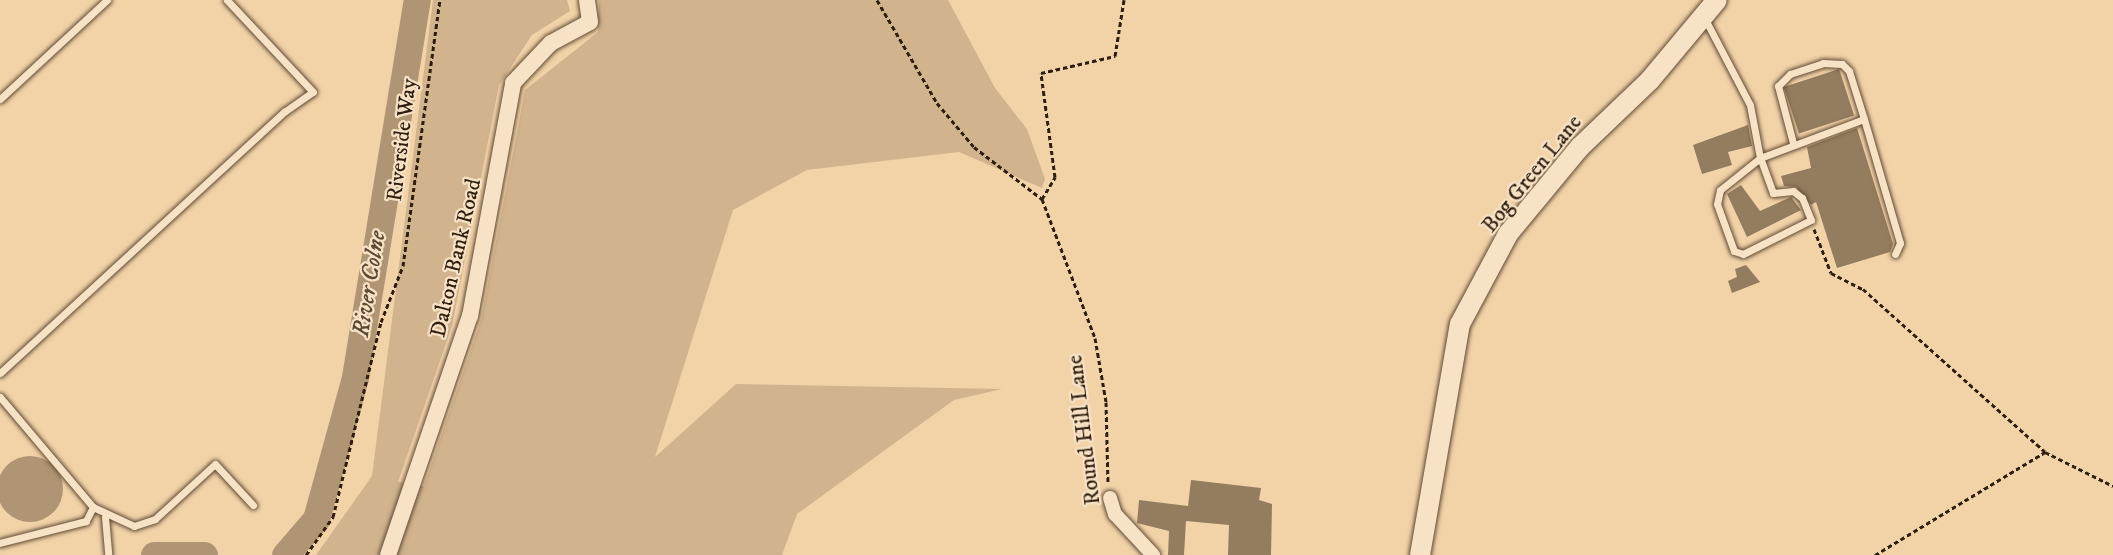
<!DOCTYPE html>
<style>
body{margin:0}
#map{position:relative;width:2113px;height:555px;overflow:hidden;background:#f2d3a8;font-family:"IM FELL DW Pica",serif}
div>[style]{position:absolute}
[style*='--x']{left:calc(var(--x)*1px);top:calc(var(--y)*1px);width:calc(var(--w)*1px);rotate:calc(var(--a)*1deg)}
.green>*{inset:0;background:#d1b48e}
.water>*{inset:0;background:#b09574}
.round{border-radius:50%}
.river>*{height:27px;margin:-13.5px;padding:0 13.5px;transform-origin:13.5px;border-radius:13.5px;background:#b09574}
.building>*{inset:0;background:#947c5e;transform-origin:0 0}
.path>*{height:3px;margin-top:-1.5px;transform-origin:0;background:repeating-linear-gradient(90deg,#2f1e0e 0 4.5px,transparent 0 7.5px)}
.roads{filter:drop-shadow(0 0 2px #604b34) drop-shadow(0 0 2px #604b34)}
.service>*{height:7px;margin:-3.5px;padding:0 3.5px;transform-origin:3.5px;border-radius:3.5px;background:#f7e2c6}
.minor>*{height:14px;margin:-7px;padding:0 7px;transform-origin:7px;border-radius:7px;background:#f7e2c6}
.tertiary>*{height:16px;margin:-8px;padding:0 8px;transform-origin:8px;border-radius:8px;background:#f7e2c6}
.secondary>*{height:20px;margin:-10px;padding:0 10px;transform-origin:10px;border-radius:10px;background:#f7e2c6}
span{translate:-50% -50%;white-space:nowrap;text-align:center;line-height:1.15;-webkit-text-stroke:4.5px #f7e2c6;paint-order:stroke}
.street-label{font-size:22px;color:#2f1e0e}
.water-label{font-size:24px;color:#5c4832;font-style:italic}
</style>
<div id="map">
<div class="green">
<i style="clip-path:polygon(433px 0,567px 0,570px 11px,532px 35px,499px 85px,452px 326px,398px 482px,424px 486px,481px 320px,525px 90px,598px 32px,599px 0,948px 0,995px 88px,1027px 129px,1045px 179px,1042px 188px,959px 152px,807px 170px,733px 210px,655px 457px,736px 384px,1002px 389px,954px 400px,797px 514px,782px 555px,316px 555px,372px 476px)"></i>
</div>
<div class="water">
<i class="round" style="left:-3px;top:456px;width:66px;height:66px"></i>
</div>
<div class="river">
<i style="--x:154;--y:555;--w:50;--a:0"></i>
<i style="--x:285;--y:555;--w:48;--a:-49.3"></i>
<i style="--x:316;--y:519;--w:147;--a:-74.6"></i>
<i style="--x:355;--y:377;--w:382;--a:-80.7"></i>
</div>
<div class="building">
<i style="left:1839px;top:69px;width:49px;height:58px;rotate:72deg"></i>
<i style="clip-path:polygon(1748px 125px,1752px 146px,1728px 152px,1732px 165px,1702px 174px,1693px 145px)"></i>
<i style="clip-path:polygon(1857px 128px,1893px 244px,1890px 252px,1837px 268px,1816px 202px,1811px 205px,1796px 187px,1784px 186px,1781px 176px,1811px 168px,1807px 147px)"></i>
<i style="clip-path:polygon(1741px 185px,1760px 211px,1791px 197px,1801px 210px,1747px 237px,1727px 194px)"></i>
<i style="clip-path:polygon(1746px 265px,1760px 282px,1732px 293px,1728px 281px,1737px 277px,1735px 269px)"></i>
<i style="clip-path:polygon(1191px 480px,1261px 488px,1259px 500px,1272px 504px,1271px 555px,1228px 555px,1229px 525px,1186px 521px,1184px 555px,1168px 555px,1169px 531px,1137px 523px,1139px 500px,1188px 506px)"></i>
</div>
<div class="path">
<i style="--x:877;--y:0;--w:119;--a:59.8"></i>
<i style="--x:937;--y:103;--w:57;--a:49.9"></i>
<i style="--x:974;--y:147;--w:86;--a:37.4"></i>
<i style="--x:1042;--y:199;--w:149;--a:69.1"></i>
<i style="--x:1095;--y:338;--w:65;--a:80.2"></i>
<i style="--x:1106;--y:402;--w:82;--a:88.6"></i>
<i style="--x:1042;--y:199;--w:26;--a:-59"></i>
<i style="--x:1055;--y:177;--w:105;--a:-97.7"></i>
<i style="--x:1041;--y:73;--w:76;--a:-12.9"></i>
<i style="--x:1115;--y:56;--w:57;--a:-80.9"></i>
<i style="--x:1814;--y:229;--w:47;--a:68.9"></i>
<i style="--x:1831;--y:273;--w:36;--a:27"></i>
<i style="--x:1863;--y:289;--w:244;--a:41.8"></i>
<i style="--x:2045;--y:452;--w:76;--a:26.6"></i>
<i style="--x:306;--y:555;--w:47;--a:-54.6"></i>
<i style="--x:333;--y:517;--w:201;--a:-76.2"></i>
<i style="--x:381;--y:322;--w:60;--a:-68.6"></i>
<i style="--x:403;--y:266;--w:269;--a:-82.1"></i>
<i style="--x:1875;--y:555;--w:199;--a:-31.2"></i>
</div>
<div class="roads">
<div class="service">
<i style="--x:1705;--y:19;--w:97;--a:62.4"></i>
<i style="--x:1750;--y:105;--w:54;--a:79.3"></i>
<i style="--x:1760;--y:158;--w:51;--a:141.3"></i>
<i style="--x:1720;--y:190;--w:14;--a:102"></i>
<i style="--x:1717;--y:204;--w:50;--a:70.1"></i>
<i style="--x:1734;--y:251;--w:9;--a:18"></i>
<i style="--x:1743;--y:254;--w:76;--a:-26.6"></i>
<i style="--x:1811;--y:220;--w:24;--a:-112"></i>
<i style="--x:1802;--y:198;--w:11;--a:-142"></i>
<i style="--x:1793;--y:191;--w:20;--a:174"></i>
<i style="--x:1773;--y:193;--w:37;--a:-110"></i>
<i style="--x:1760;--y:158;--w:111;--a:-20.6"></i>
<i style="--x:1864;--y:119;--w:129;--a:73.8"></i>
<i style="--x:1900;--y:243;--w:12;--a:114"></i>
<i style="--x:0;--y:99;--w:146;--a:-42.8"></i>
<i style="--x:1793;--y:143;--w:59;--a:-104.7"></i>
<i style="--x:1778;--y:86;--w:17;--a:-45"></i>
<i style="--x:1790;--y:74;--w:35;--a:-18"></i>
<i style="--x:1823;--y:63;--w:19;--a:3"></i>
<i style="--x:1842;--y:64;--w:10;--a:45"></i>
<i style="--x:1849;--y:71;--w:50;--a:72.6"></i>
<i style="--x:0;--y:373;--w:386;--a:-42.6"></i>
<i style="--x:284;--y:112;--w:35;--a:-35"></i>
<i style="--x:313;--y:92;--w:126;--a:-133.1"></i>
<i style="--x:0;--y:397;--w:144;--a:49.8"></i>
<i style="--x:93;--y:507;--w:16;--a:117"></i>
<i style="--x:86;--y:521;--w:89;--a:165.7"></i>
<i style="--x:93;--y:507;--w:45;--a:24.9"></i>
<i style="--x:134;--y:526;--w:22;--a:-18"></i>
<i style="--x:155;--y:519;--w:81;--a:-42.5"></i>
<i style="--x:215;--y:464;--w:56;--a:47.2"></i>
<i style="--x:105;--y:517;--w:38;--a:85"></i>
</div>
<div class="minor">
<i style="--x:1110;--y:498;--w:17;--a:73"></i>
<i style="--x:1115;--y:514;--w:56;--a:47.2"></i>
</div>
<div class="tertiary">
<i style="--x:388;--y:555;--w:253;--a:-71.1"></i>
<i style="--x:470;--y:316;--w:237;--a:-79.5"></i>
<i style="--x:513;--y:83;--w:55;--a:-46.5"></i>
<i style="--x:551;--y:43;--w:44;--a:-28.3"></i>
<i style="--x:590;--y:22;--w:22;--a:-98"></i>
</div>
<div class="secondary">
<i style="--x:1420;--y:555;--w:234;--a:-80.2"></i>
<i style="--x:1460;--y:324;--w:102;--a:-61.9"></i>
<i style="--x:1508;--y:234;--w:113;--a:-50.4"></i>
<i style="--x:1580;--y:147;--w:97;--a:-43.7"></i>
<i style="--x:1650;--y:80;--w:104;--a:-50.1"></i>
</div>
</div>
<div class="street-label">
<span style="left:402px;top:140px;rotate:-83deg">Riverside Way</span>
<span style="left:1532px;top:174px;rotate:-51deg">Bog Green Lane</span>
<span style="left:456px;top:258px;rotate:-77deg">Dalton Bank Road</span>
<span style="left:1084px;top:430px;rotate:-97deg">Round Hill Lane</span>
</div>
<div class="water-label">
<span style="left:370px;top:284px;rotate:-81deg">River Colne</span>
</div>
</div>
